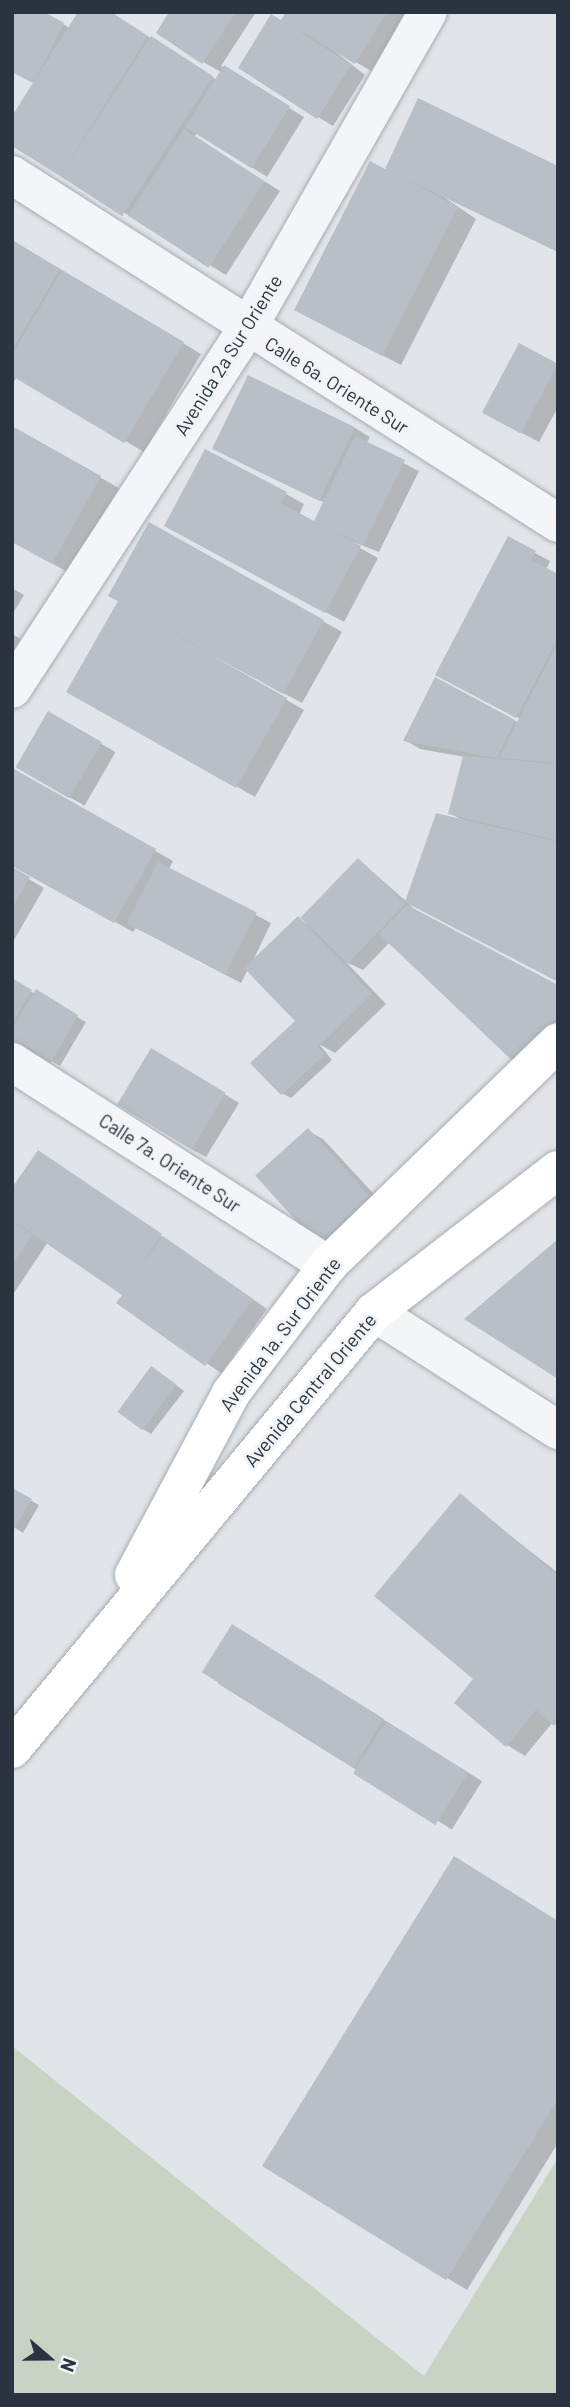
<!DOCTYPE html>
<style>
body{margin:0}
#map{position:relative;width:570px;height:2407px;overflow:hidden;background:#e1e5e9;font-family:Barlow,sans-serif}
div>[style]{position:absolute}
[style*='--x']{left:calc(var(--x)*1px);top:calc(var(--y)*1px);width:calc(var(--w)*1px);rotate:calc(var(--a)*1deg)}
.green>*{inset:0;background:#c8d3c3}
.shadow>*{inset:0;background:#0003;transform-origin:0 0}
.building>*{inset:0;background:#b9bfc6;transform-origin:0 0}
.roads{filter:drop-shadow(0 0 2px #a6acb3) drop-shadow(0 0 2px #a6acb3)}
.street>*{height:38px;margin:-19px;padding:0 19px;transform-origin:19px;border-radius:19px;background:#f4f5f8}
.secondary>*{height:38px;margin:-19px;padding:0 19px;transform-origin:19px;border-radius:19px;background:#fff}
span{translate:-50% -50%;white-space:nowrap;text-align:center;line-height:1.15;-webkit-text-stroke:6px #f1f4f7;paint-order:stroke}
.street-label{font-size:19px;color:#2a3440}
.frame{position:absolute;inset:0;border:14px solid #2a3440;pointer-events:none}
.north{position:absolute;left:14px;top:2323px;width:70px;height:70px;-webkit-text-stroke:5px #f1f4f7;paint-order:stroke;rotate:110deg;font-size:19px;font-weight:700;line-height:28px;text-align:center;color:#2a3440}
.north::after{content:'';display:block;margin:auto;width:24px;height:32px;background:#2a3440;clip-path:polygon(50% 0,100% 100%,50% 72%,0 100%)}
</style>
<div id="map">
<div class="green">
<i style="clip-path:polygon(12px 2046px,424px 2376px,558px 2158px,558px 2395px,12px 2395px)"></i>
</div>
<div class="shadow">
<i style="clip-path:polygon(40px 12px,70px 28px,109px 12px,217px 80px,221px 72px,203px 62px,171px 12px,256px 12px,221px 66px,304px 117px,267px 177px,197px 133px,194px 137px,280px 191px,226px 275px,12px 144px,36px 83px,12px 71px)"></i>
<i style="clip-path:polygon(288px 12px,407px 12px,371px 71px,324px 43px,365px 75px,333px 126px,318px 117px,282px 22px)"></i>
<i style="clip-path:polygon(558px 168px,558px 252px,441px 195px,476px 219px,401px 365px,315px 320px,385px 171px)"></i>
<i style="clip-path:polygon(12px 240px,201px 354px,144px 452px,17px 377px,12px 384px)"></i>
<i style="clip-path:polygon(519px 345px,558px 366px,558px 407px,539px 442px,499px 421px)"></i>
<i style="clip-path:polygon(248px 377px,355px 428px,370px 437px,366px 444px,419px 471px,379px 552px,338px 536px,378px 558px,344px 622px,184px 536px,286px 494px,304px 504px,299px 515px,315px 524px,325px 503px,229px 457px)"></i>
<i style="clip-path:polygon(12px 428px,119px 488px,71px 574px,12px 541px)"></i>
<i style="clip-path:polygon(150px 524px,342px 632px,302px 703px,200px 649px,304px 710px,255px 797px,69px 691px,120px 600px)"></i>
<i style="clip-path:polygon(509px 539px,550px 561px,546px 570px,558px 576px,558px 981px,407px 902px,418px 913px,363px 970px,346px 962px,386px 1004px,335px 1053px,319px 1044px,332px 1060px,291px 1098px,282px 1093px,303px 1029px,248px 969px,241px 983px,136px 928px,133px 932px,12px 864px,12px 770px,173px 861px,169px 869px,271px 923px,252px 963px,298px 919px,309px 925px,359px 860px,407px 902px,460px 819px,450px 813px,465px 757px,420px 749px,405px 740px,436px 679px,519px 723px,521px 719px,452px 683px)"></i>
<i style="clip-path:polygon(12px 588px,24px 595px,12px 615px)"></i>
<i style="clip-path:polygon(12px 634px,21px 639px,12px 653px)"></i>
<i style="left:48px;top:713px;width:78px;height:62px;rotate:30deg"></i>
<i style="clip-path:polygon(12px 869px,44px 888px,14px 940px,12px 939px)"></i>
<i style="clip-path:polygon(12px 981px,86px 1022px,60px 1066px,12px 1038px)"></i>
<i style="clip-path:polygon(167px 1059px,239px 1103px,206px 1157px,191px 1149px)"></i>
<i style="clip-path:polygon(308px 1131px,323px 1139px,385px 1206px,336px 1252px,320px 1243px)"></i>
<i style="clip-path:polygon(39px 1152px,267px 1309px,221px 1373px,119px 1303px,125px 1294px,48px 1242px,12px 1296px,12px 1191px)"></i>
<i style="clip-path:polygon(160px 1373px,184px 1391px,151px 1434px,143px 1429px)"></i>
<i style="clip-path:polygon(12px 1490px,39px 1505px,23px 1533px,12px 1526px)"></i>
<i style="clip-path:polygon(460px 1496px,558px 1573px,558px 1726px,553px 1722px,525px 1756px,507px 1745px,476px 1679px)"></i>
<i style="left:248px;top:1635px;width:276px;height:57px;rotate:32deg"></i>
<i style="clip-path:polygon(558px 1922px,558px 2143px,467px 2290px,447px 2278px)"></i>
</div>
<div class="building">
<i style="clip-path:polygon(12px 12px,44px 12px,64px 23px,33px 83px,12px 72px)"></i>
<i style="clip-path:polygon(78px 12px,111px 12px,148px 36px,60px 176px,12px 146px,12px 116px)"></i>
<i style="clip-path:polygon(169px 12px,236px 12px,202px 64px,156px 33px)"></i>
<i style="clip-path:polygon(286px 12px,387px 12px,355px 64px,288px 23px,351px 65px,317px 119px,238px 68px,271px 14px,281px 20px)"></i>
<i style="left:151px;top:36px;width:74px;height:167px;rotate:33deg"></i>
<i style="left:224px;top:65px;width:78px;height:73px;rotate:32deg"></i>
<i style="clip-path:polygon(418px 98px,558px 166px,558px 252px,406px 179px,458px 207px,382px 356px,294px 310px,370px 161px,385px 169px)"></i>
<i style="left:184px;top:129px;width:96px;height:103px;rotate:33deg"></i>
<i style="clip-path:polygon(12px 241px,60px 269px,12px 350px)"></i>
<i style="clip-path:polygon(62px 270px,184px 342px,124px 443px,12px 376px,12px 355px)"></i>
<i style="left:519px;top:343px;width:44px;height:79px;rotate:28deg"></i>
<i style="left:248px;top:375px;width:119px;height:82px;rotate:26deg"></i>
<i style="clip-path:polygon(12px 426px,101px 476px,52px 564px,12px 542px)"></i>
<i style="clip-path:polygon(355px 436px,405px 460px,363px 545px,334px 531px,361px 546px,325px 613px,164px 526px,205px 449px,287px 492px,281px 503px,314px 521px)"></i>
<i style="clip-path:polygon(149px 522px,324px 620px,283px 694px,120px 603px,287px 698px,236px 788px,66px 692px,118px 601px,108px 596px)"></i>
<i style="clip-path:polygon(508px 536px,536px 551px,531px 560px,558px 574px,558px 638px,516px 718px,435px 675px)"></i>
<i style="clip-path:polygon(558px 642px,558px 763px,499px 758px)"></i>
<i style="clip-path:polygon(435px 677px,515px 720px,497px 758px,403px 741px)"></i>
<i style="left:48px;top:711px;width:62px;height:65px;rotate:30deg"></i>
<i style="clip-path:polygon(463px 756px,558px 764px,558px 841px,448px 814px)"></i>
<i style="clip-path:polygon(12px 768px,156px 849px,114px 923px,12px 866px)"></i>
<i style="clip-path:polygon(436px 813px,558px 842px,558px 982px,405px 902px)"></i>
<i style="left:358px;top:858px;width:66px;height:83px;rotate:44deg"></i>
<i style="left:158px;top:862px;width:111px;height:69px;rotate:27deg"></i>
<i style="clip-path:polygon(12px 867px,30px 877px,12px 908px)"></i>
<i style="clip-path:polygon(407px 905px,558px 985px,558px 1027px,518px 1066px,379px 934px)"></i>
<i style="clip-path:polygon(298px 916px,372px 994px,318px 1047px,325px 1054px,281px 1095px,250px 1063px,295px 1021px,244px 968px)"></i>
<i style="clip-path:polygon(12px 978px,32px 990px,12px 1024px)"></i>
<i style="clip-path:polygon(36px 989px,78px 1015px,51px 1063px,12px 1040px,12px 1029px)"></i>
<i style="left:151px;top:1048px;width:87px;height:66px;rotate:31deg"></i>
<i style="left:308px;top:1128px;width:93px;height:71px;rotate:48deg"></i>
<i style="clip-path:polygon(38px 1150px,162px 1234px,138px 1269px,163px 1236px,253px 1299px,205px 1366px,116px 1303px,122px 1295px,12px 1220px,12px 1188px)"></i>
<i style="clip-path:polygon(12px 1221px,32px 1235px,12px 1265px)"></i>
<i style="clip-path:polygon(558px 1239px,558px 1379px,464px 1319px)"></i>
<i style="left:151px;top:1366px;width:31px;height:57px;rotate:36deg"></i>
<i style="clip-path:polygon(12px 1488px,32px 1499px,14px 1529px,12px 1528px)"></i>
<i style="clip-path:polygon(460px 1493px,558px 1576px,558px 1721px,554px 1726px,536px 1710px,506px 1747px,454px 1703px,473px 1679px,374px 1596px)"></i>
<i style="left:232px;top:1624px;width:179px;height:57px;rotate:32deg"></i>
<i style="left:386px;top:1721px;width:97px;height:62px;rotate:32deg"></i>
<i style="clip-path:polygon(454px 1856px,558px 1921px,558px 2099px,446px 2280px,262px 2166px)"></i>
</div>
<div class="roads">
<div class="street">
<i style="--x:12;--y:175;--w:647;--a:32.51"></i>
<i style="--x:12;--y:689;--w:430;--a:-56.9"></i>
<i style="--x:247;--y:329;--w:365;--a:-60.3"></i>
<i style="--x:12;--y:1062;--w:376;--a:32.7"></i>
<i style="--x:374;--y:1312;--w:219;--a:32.7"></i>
</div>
<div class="secondary">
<i style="--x:134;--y:1575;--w:206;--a:-61.9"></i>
<i style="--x:231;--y:1393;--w:161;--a:-52.8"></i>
<i style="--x:328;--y:1265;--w:320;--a:-44.1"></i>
<i style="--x:12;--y:1749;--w:567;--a:-50.36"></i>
<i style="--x:374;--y:1312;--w:232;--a:-37.7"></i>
</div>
</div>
<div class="street-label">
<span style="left:228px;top:355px;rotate:-58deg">Avenida 2a Sur Oriente</span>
<span style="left:337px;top:385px;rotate:32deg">Calle 6a. Oriente Sur</span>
<span style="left:170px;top:1163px;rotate:33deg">Calle 7a. Oriente Sur</span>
<span style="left:280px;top:1334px;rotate:-53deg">Avenida 1a. Sur Oriente</span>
<span style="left:310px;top:1390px;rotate:-50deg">Avenida Central Oriente</span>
</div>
<div class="frame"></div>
<div class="north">N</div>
</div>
